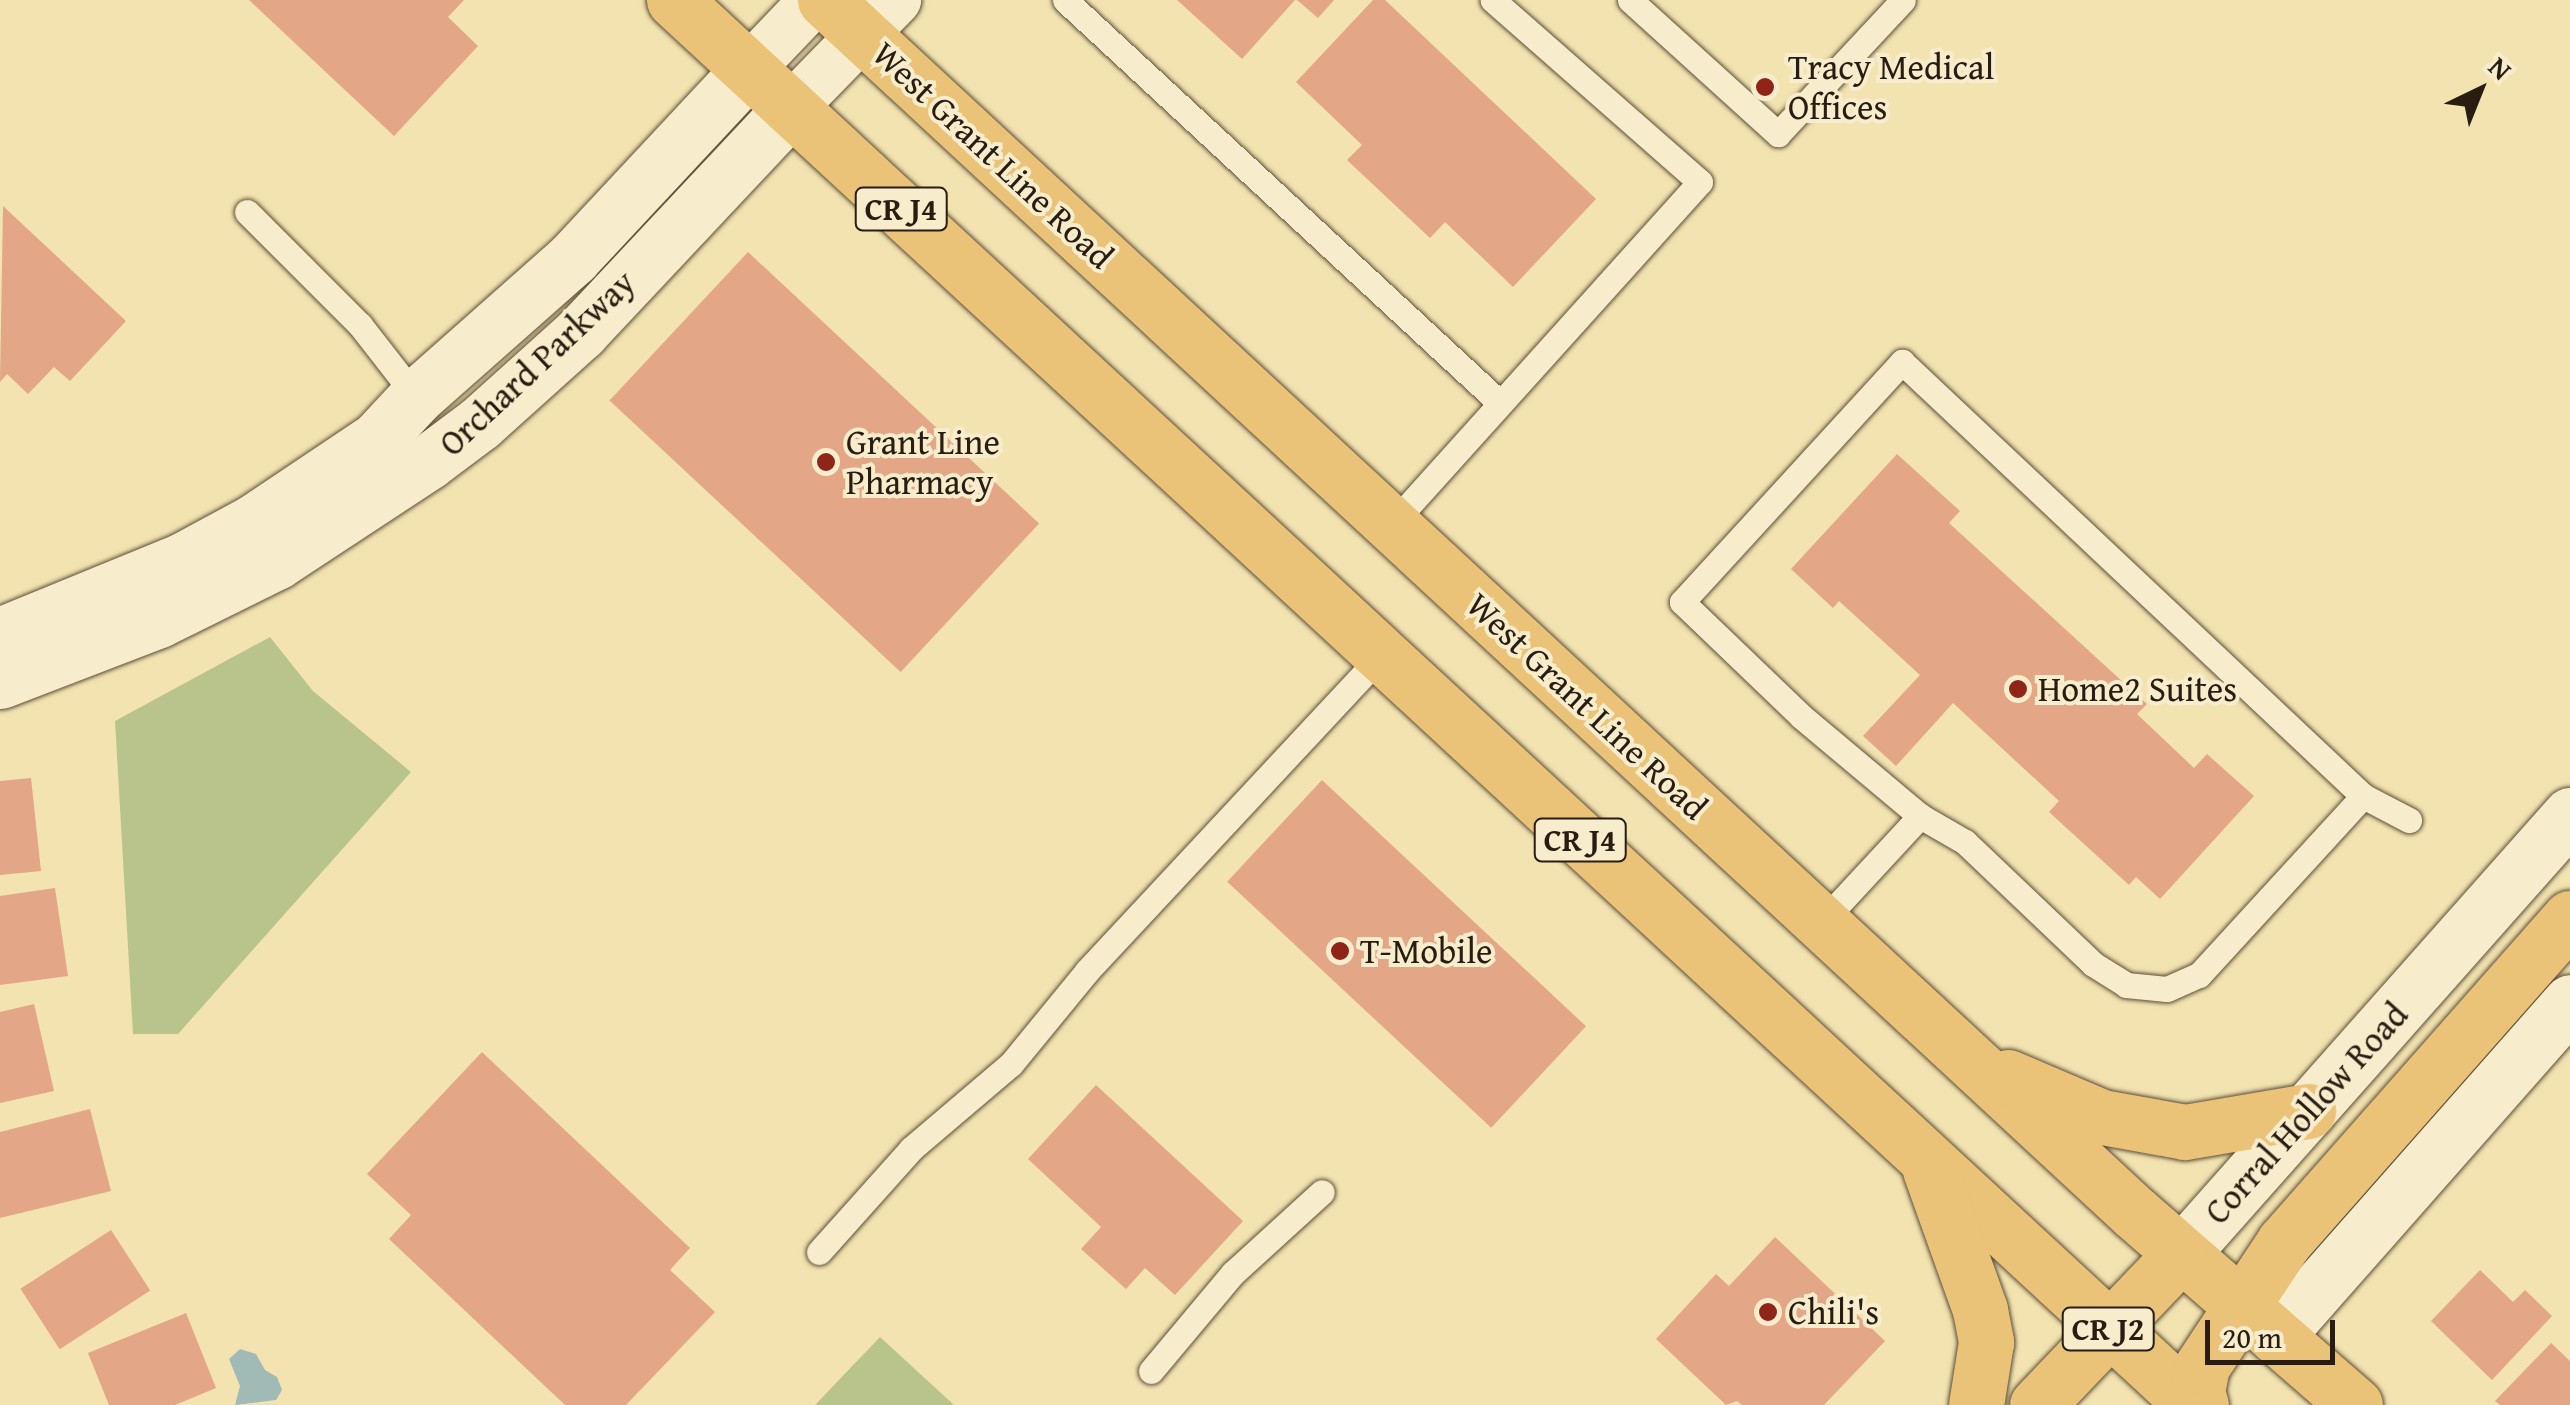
<!DOCTYPE html>
<style>
body{margin:0}
#map{position:relative;width:2570px;height:1405px;overflow:hidden;background:#f3e3b0;font-family:"Gentium Book Plus",serif}
div>[style]{position:absolute}
[style*='--x']{left:calc(var(--x)*1px);top:calc(var(--y)*1px);width:calc(var(--w)*1px);rotate:calc(var(--a)*1deg)}
.green>*{inset:0;background:#b9c48d}
.water>*{inset:0;background:#a0bbb6}
.building>*{inset:0;background:#e3a687;transform-origin:0 0}
.roads{filter:drop-shadow(0 0 2px #5c4e39) drop-shadow(0 0 2px #5c4e39)}
.lane>*{height:25px;margin:-12.5px;padding:0 12.5px;transform-origin:12.5px;border-radius:12.5px;background:#f7edcc}
.street>*{height:50px;margin:-25px;padding:0 25px;transform-origin:25px;border-radius:25px;background:#f7edcc}
.secondary>*{height:55px;margin:-27.5px;padding:0 27.5px;transform-origin:27.5px;border-radius:27.5px;background:#f7edcc}
.primary>*{height:55px;margin:-27.5px;padding:0 27.5px;transform-origin:27.5px;border-radius:27.5px;background:#eac278}
.dots>*{width:28px;height:28px;translate:-50% -50%;box-sizing:border-box;border:5px solid #f7edcc;border-radius:50%}
span{translate:-50% -50%;white-space:nowrap;text-align:center;line-height:1.15;-webkit-text-stroke:8px #f7edcc;paint-order:stroke}
.shield-label span{padding:2px 8px;background:#f7edcc;border:2px solid;border-radius:8px;-webkit-text-stroke-width:0}
.shield-label{font-size:32px;color:#291c11;font-weight:700}
.poi-label{font-size:35px;color:#291c11}
.left{translate:0 -50%;text-align:left}
.street-label{font-size:35px;color:#291c11}
.north{position:absolute;left:2430px;top:40px;width:100px;height:100px;-webkit-text-stroke:8px #f7edcc;paint-order:stroke;rotate:43deg;font-size:28px;font-weight:700;line-height:40px;text-align:center;color:#291c11}
.north::after{content:'';display:block;margin:auto;width:35px;height:45px;background:#291c11;clip-path:polygon(50% 0,100% 100%,50% 72%,0 100%)}
.scale{position:absolute;left:2205px;top:1320px;width:130px;height:45px;box-sizing:border-box;border:5px solid #291c11;border-top:0;padding-left:12px;font-size:30px;line-height:35px;white-space:nowrap;color:#291c11;-webkit-text-stroke:8px #f7edcc;paint-order:stroke}
</style>
<div id="map">
<div class="green">
<i style="clip-path:polygon(270px 637px,313px 691px,411px 772px,178px 1034px,133px 1034px,115px 721px)"></i>
<i style="clip-path:polygon(880px 1337px,954px 1405px,815px 1405px)"></i>
</div>
<div class="water">
<i style="clip-path:polygon(240px 1349px,256px 1354px,265px 1370px,277px 1377px,282px 1390px,276px 1400px,235px 1405px,240px 1386px,229px 1359px)"></i>
</div>
<div class="building">
<i style="clip-path:polygon(249px 0,464px 0,448px 17px,478px 46px,394px 136px)"></i>
<i style="clip-path:polygon(1177px 0,1295px 0,1242px 59px)"></i>
<i style="clip-path:polygon(1297px 0,1334px 0,1318px 18px)"></i>
<i style="clip-path:polygon(1373px 0,1385px 0,1596px 199px,1513px 287px,1445px 222px,1430px 238px,1347px 160px,1362px 145px,1296px 82px)"></i>
<i style="clip-path:polygon(3px 206px,126px 321px,70px 381px,54px 367px,28px 394px,7px 374px,0 382px)"></i>
<i style="left:748px;top:252px;width:398px;height:203px;rotate:43deg"></i>
<i style="clip-path:polygon(1897px 454px,1960px 511px,1949px 523px,2147px 704px,2137px 714px,2194px 768px,2207px 754px,2254px 796px,2160px 899px,2136px 877px,2129px 885px,2049px 812px,2059px 801px,1953px 703px,1896px 766px,1863px 736px,1920px 675px,1839px 601px,1833px 608px,1791px 569px)"></i>
<i style="clip-path:polygon(31px 778px,41px 871px,0 875px,0 781px)"></i>
<i style="left:1322px;top:780px;width:361px;height:139px;rotate:43deg"></i>
<i style="clip-path:polygon(55px 888px,68px 976px,0 985px,0 896px)"></i>
<i style="clip-path:polygon(34px 1004px,54px 1091px,0 1103px,0 1012px)"></i>
<i style="clip-path:polygon(482px 1052px,690px 1248px,670px 1270px,715px 1312px,626px 1405px,565px 1405px,389px 1239px,411px 1215px,367px 1174px)"></i>
<i style="clip-path:polygon(1096px 1085px,1243px 1221px,1175px 1295px,1145px 1268px,1126px 1289px,1081px 1249px,1101px 1227px,1028px 1159px)"></i>
<i style="clip-path:polygon(90px 1109px,111px 1191px,0 1218px,0 1132px)"></i>
<i style="left:111px;top:1230px;width:72px;height:108px;rotate:57deg"></i>
<i style="clip-path:polygon(1775px 1237px,1885px 1341px,1824px 1405px,1742px 1405px,1737px 1401px,1726px 1405px,1656px 1339px,1716px 1274px,1729px 1286px)"></i>
<i style="clip-path:polygon(2480px 1270px,2513px 1302px,2525px 1290px,2552px 1316px,2492px 1380px,2431px 1321px)"></i>
<i style="clip-path:polygon(186px 1313px,216px 1388px,175px 1405px,109px 1405px,88px 1353px)"></i>
<i style="clip-path:polygon(2551px 1343px,2570px 1361px,2570px 1405px,2500px 1405px,2495px 1401px)"></i>
</div>
<div class="roads">
<div class="lane">
<i style="--x:1065;--y:0;--w:592;--a:42.81"></i>
<i style="--x:1630;--y:0;--w:200;--a:42.2"></i>
<i style="--x:1778;--y:134;--w:183;--a:-47"></i>
<i style="--x:247;--y:212;--w:160;--a:45"></i>
<i style="--x:360;--y:325;--w:91;--a:52.1"></i>
<i style="--x:1392;--y:524;--w:460;--a:-48"></i>
<i style="--x:1700;--y:182;--w:276;--a:-138.7"></i>
<i style="--x:1920;--y:816;--w:155;--a:-140"></i>
<i style="--x:1801;--y:716;--w:165;--a:-136.2"></i>
<i style="--x:1682;--y:602;--w:326;--a:-47.5"></i>
<i style="--x:1902;--y:362;--w:633;--a:43.27"></i>
<i style="--x:1821;--y:923;--w:146;--a:-47.2"></i>
<i style="--x:1920;--y:816;--w:52;--a:30"></i>
<i style="--x:1965;--y:842;--w:177;--a:43.6"></i>
<i style="--x:2093;--y:964;--w:39;--a:32"></i>
<i style="--x:2126;--y:985;--w:41;--a:5.6"></i>
<i style="--x:2167;--y:989;--w:35;--a:-24"></i>
<i style="--x:2199;--y:975;--w:243;--a:-47.5"></i>
<i style="--x:2363;--y:796;--w:52;--a:27.6"></i>
<i style="--x:819;--y:1252;--w:138;--a:-48.2"></i>
<i style="--x:911;--y:1149;--w:131;--a:-40.4"></i>
<i style="--x:1011;--y:1064;--w:120;--a:-50.7"></i>
<i style="--x:1087;--y:971;--w:431;--a:-47"></i>
<i style="--x:1151;--y:1371;--w:128;--a:-50.1"></i>
<i style="--x:1233;--y:1273;--w:120;--a:-42.3"></i>
</div>
<div class="street">
<i style="--x:749;--y:69;--w:95;--a:-46.3"></i>
<i style="--x:791;--y:108;--w:151;--a:-45.8"></i>
</div>
<div class="secondary">
<i style="--x:0;--y:635;--w:198;--a:-22.3"></i>
<i style="--x:183;--y:560;--w:80;--a:-28.5"></i>
<i style="--x:253;--y:522;--w:149;--a:-33.8"></i>
<i style="--x:377;--y:439;--w:57;--a:-47.1"></i>
<i style="--x:416;--y:397;--w:210;--a:-41.5"></i>
<i style="--x:573;--y:258;--w:258;--a:-47"></i>
<i style="--x:0;--y:681;--w:170;--a:-21"></i>
<i style="--x:159;--y:620;--w:131;--a:-26.4"></i>
<i style="--x:276;--y:562;--w:182;--a:-33.3"></i>
<i style="--x:428;--y:462;--w:65;--a:-36.9"></i>
<i style="--x:480;--y:423;--w:136;--a:-42"></i>
<i style="--x:581;--y:332;--w:307;--a:-46.8"></i>
<i style="--x:2180;--y:1255;--w:588;--a:-48.45"></i>
<i style="--x:2276;--y:1336;--w:445;--a:-48.6"></i>
</div>
<div class="primary">
<i style="--x:674;--y:0;--w:2069;--a:42.77"></i>
<i style="--x:825;--y:0;--w:1785;--a:42.8"></i>
<i style="--x:2135;--y:1213;--w:292;--a:41.1"></i>
<i style="--x:2008;--y:1077;--w:102;--a:23.1"></i>
<i style="--x:2102;--y:1117;--w:84;--a:10.2"></i>
<i style="--x:2185;--y:1132;--w:125;--a:-9.7"></i>
<i style="--x:1930;--y:1170;--w:149;--a:70.3"></i>
<i style="--x:1980;--y:1310;--w:33;--a:79"></i>
<i style="--x:1986;--y:1342;--w:64;--a:99"></i>
<i style="--x:2037;--y:1405;--w:207;--a:-46.4"></i>
<i style="--x:2201;--y:1405;--w:14;--a:-107"></i>
<i style="--x:2197;--y:1392;--w:26;--a:-79"></i>
<i style="--x:2202;--y:1366;--w:149;--a:-56.5"></i>
<i style="--x:2284;--y:1242;--w:432;--a:-48.6"></i>
</div>
</div>
<div class="dots">
<i style="left:1765px;top:87px;background:#8f2418"></i>
<i style="left:826px;top:462px;background:#8f2418"></i>
<i style="left:2018px;top:689px;background:#8f2418"></i>
<i style="left:1340px;top:951px;background:#8f2418"></i>
<i style="left:1768px;top:1312px;background:#8f2418"></i>
</div>
<div class="shield-label">
<span style="left:901px;top:209px">CR J4</span>
<span style="left:1580px;top:840px">CR J4</span>
<span style="left:2108px;top:1329px">CR J2</span>
</div>
<div class="poi-label">
<span class="left" style="left:1788px;top:87px">Tracy Medical<br>Offices</span>
<span class="left" style="left:846px;top:462px">Grant Line<br>Pharmacy</span>
<span class="left" style="left:2038px;top:689px">Home2 Suites</span>
<span class="left" style="left:1360px;top:951px">T-Mobile</span>
<span class="left" style="left:1788px;top:1312px">Chili's</span>
</div>
<div class="street-label">
<span style="left:993px;top:155px;rotate:43deg">West Grant Line Road</span>
<span style="left:537px;top:363px;rotate:-43deg">Orchard Parkway</span>
<span style="left:1587px;top:706px;rotate:43deg">West Grant Line Road</span>
<span style="left:2306px;top:1113px;rotate:-48deg">Corral Hollow Road</span>
</div>
<div class="north">N</div>
<div class="scale">20 m</div>
</div>
